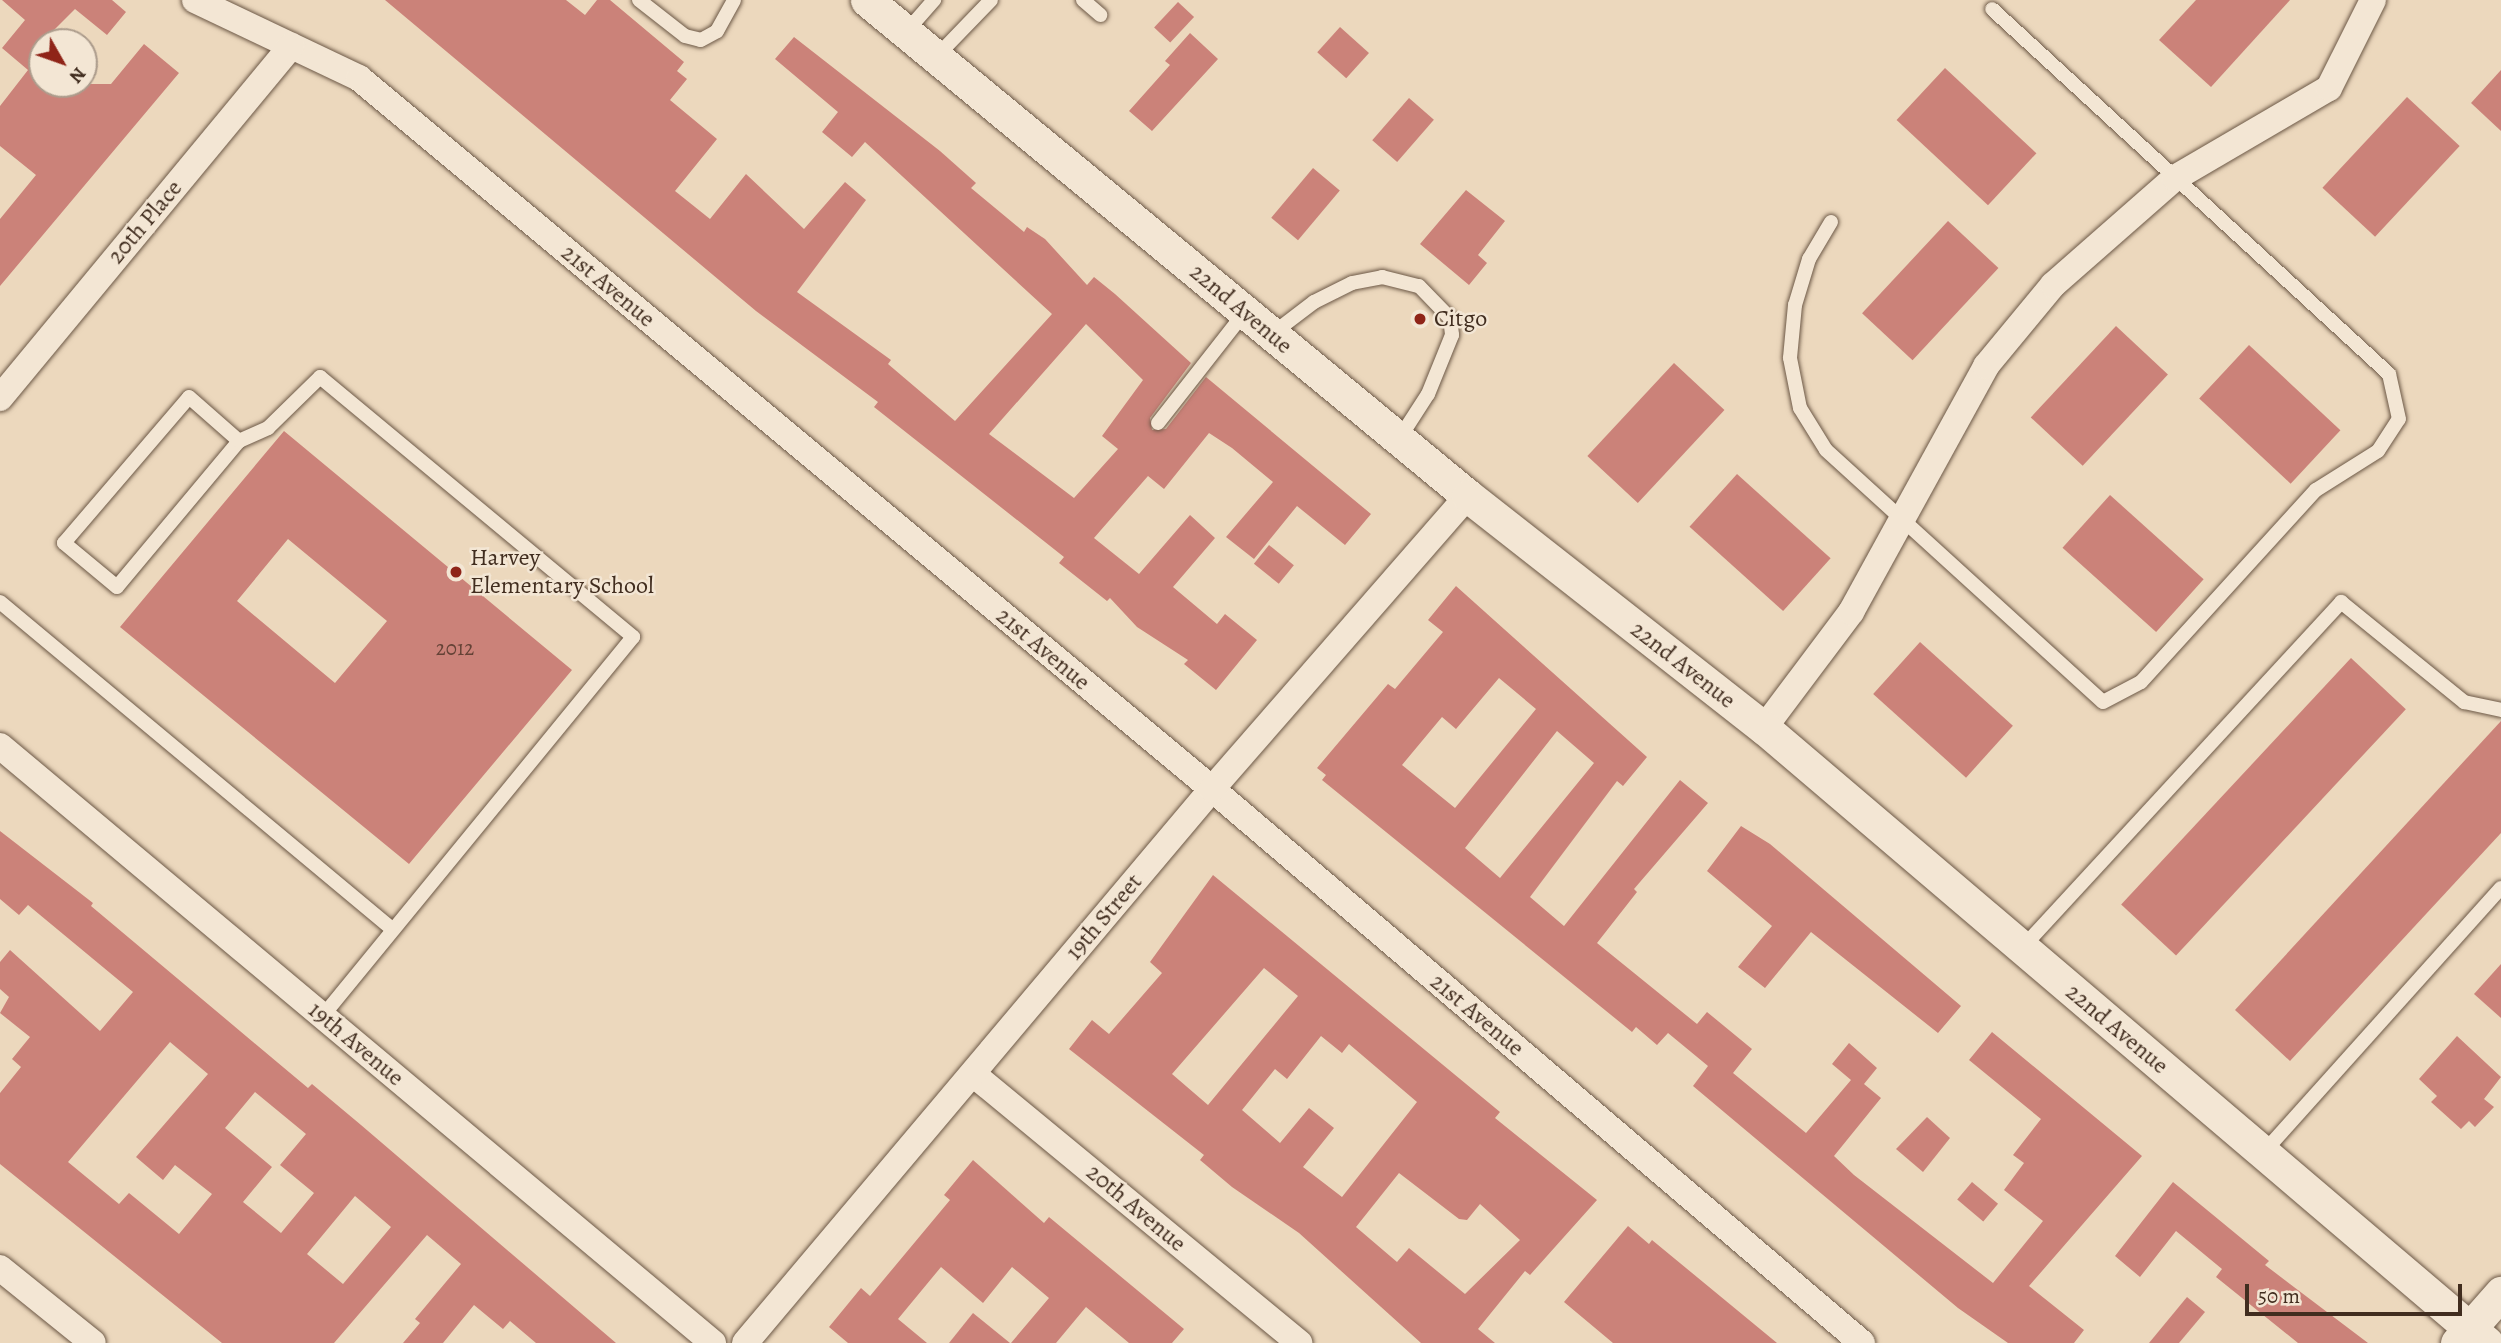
<!DOCTYPE html>
<style>
body{margin:0}
#map{position:relative;width:2501px;height:1343px;overflow:hidden;background:#ecd8bd;font-family:Alegreya,serif}
div>[style]{position:absolute}
[style*='--x']{left:calc(var(--x)*1px);top:calc(var(--y)*1px);width:calc(var(--w)*1px);rotate:calc(var(--a)*1deg)}
.building>*{inset:0;background:#cb8279;transform-origin:0 0}
.roads{filter:drop-shadow(0 0 2px #6c5846) drop-shadow(0 0 2px #6c5846)}
.service>*{height:14px;margin:-7px;padding:0 7px;transform-origin:7px;border-radius:7px;background:#f3e6d4}
.minor>*{height:26px;margin:-13px;padding:0 13px;transform-origin:13px;border-radius:13px;background:#f3e6d4}
.tertiary>*{height:33px;margin:-16.5px;padding:0 16.5px;transform-origin:16.5px;border-radius:16.5px;background:#f3e6d4}
.dots>*{width:19px;height:19px;translate:-50% -50%;box-sizing:border-box;border:4px solid #f3e6d4;border-radius:50%}
span{translate:-50% -50%;white-space:nowrap;text-align:center;line-height:1.15;-webkit-text-stroke:5px #f3e6d4;paint-order:stroke}
.number-label{font-size:21px;color:#644236}
.number-label span{-webkit-text-stroke-width:0}
.street-label{font-size:24px;color:#412d1f}
.poi-label{font-size:24px;color:#412d1f}
.left{translate:0 -50%;text-align:left}
.north{position:absolute;left:28px;top:28px;width:70px;height:70px;box-sizing:border-box;background:#f3e6d4;border:2px solid #ac9c8c;border-radius:50%;rotate:130deg;font-size:19px;font-weight:700;line-height:28px;text-align:center;color:#412d1f}
.north::after{content:'';display:block;margin:auto;width:24px;height:32px;background:#8f2418;clip-path:polygon(50% 0,100% 100%,50% 72%,0 100%)}
.scale{position:absolute;left:2245px;top:1284px;width:217px;height:32px;box-sizing:border-box;border:4px solid #412d1f;border-top:0;padding-left:9px;font-size:21px;line-height:24px;white-space:nowrap;color:#412d1f;-webkit-text-stroke:5px #f3e6d4;paint-order:stroke}
</style>
<div id="map">
<div class="building">
<i style="clip-path:polygon(2px 0,112px 0,126px 12px,107px 35px,75px 9px,42px 42px,42px 84px,111px 84px,144px 44px,179px 73px,0 286px,0 219px,36px 175px,0 146px,0 106px,28px 70px,2px 48px,25px 20px)"></i>
<i style="clip-path:polygon(evenodd,385px 0,566px 0,585px 15px,597px 0,610px 0,684px 62px,677px 71px,687px 79px,670px 100px,717px 139px,675px 191px,710px 219px,746px 174px,804px 229px,845px 182px,866px 200px,797px 292px,891px 360px,888px 364px,955px 421px,1052px 314px,865px 142px,852px 157px,822px 132px,838px 112px,775px 59px,794px 37px,940px 151px,976px 183px,971px 188px,1024px 232px,1027px 227px,1045px 239px,1087px 285px,1094px 277px,1115px 294px,1191px 363px,1150px 418px,1152px 430px,1166px 429px,1206px 377px,1371px 514px,1345px 545px,1297px 506px,1254px 559px,1226px 537px,1273px 482px,1232px 448px,1209px 433px,1164px 489px,1148px 476px,1094px 538px,1139px 574px,1190px 515px,1215px 538px,1173px 587px,1217px 624px,1225px 614px,1257px 640px,1216px 690px,1184px 664px,1188px 660px,1137px 627px,1110px 598px,1107px 601px,1059px 563px,1064px 557px,874px 407px,878px 402px,756px 311px,385px 0,1086px 324px,1143px 380px,1102px 436px,1118px 449px,1074px 498px,989px 434px,1086px 324px)"></i>
<i style="clip-path:polygon(2196px 0,2290px 0,2211px 87px,2159px 40px)"></i>
<i style="left:1178px;top:2px;width:22px;height:35px;rotate:43deg"></i>
<i style="left:1340px;top:27px;width:39px;height:34px;rotate:42deg"></i>
<i style="clip-path:polygon(1190px 33px,1218px 59px,1152px 131px,1129px 111px,1170px 65px,1165px 61px)"></i>
<i style="left:1945px;top:68px;width:125px;height:71px;rotate:43deg"></i>
<i style="clip-path:polygon(2501px 70px,2501px 131px,2471px 103px)"></i>
<i style="left:2407px;top:97px;width:72px;height:124px;rotate:43deg"></i>
<i style="left:1409px;top:98px;width:33px;height:56px;rotate:41deg"></i>
<i style="left:1313px;top:168px;width:35px;height:65px;rotate:40deg"></i>
<i style="clip-path:polygon(1466px 190px,1505px 221px,1478px 255px,1487px 263px,1469px 285px,1420px 244px)"></i>
<i style="left:1948px;top:221px;width:69px;height:126px;rotate:43deg"></i>
<i style="left:2116px;top:326px;width:71px;height:125px;rotate:43deg"></i>
<i style="left:2249px;top:345px;width:125px;height:73px;rotate:43deg"></i>
<i style="left:1674px;top:363px;width:69px;height:127px;rotate:43deg"></i>
<i style="clip-path:polygon(evenodd,284px 431px,572px 670px,409px 864px,120px 627px,284px 431px,288px 539px,387px 621px,335px 683px,237px 601px,288px 539px)"></i>
<i style="left:1737px;top:474px;width:126px;height:71px;rotate:42deg"></i>
<i style="left:2110px;top:495px;width:126px;height:71px;rotate:42deg"></i>
<i style="left:1269px;top:545px;width:32px;height:24px;rotate:39deg"></i>
<i style="clip-path:polygon(evenodd,1456px 586px,1647px 757px,1623px 786px,1617px 781px,1530px 897px,1564px 926px,1680px 780px,1708px 803px,1634px 889px,1637px 892px,1597px 943px,1697px 1024px,1707px 1012px,1752px 1049px,1733px 1073px,1806px 1133px,1851px 1080px,1832px 1064px,1849px 1043px,1877px 1068px,1864px 1084px,1881px 1098px,1834px 1156px,1854px 1175px,1993px 1283px,2043px 1221px,2004px 1190px,2024px 1163px,2013px 1155px,2041px 1119px,1969px 1060px,1992px 1032px,2142px 1156px,2029px 1286px,2084px 1330px,2074px 1343px,2008px 1343px,1958px 1308px,1693px 1086px,1708px 1066px,1668px 1033px,1657px 1045px,1636px 1027px,1632px 1032px,1322px 780px,1326px 775px,1317px 768px,1388px 684px,1395px 689px,1443px 632px,1428px 620px,1456px 586px,1499px 678px,1536px 709px,1455px 808px,1402px 765px,1442px 717px,1456px 729px,1499px 678px,1456px 586px,1557px 731px,1594px 763px,1500px 878px,1465px 848px,1557px 731px)"></i>
<i style="left:1920px;top:642px;width:125px;height:70px;rotate:42deg"></i>
<i style="left:2351px;top:658px;width:75px;height:337px;rotate:43deg"></i>
<i style="clip-path:polygon(2501px 721px,2501px 833px,2290px 1061px,2235px 1010px)"></i>
<i style="clip-path:polygon(1741px 826px,1770px 844px,1961px 1006px,1938px 1033px,1811px 932px,1765px 988px,1738px 967px,1772px 926px,1707px 871px)"></i>
<i style="clip-path:polygon(evenodd,0 831px,93px 903px,91px 906px,308px 1088px,312px 1084px,361px 1125px,616px 1343px,536px 1343px,510px 1321px,503px 1329px,474px 1305px,443px 1343px,403px 1343px,420px 1323px,415px 1319px,461px 1264px,427px 1235px,334px 1343px,222px 1343px,0 1164px,0 1093px,21px 1067px,12px 1059px,30px 1037px,0 1013px,9px 997px,0 989px,0 962px,10px 950px,100px 1031px,133px 992px,28px 905px,19px 915px,0 899px,0 831px,170px 1042px,208px 1074px,136px 1157px,163px 1180px,175px 1165px,212px 1194px,179px 1234px,129px 1193px,119px 1204px,68px 1162px,170px 1042px,0 831px,255px 1092px,306px 1134px,280px 1165px,314px 1193px,281px 1233px,243px 1202px,272px 1167px,225px 1128px,255px 1092px,0 831px,355px 1196px,391px 1227px,343px 1284px,307px 1254px,355px 1196px)"></i>
<i style="clip-path:polygon(evenodd,1213px 875px,1500px 1112px,1495px 1118px,1597px 1200px,1530px 1275px,1525px 1271px,1478px 1329px,1495px 1343px,1421px 1343px,1299px 1233px,1232px 1187px,1200px 1160px,1204px 1155px,1069px 1049px,1092px 1020px,1109px 1034px,1162px 973px,1150px 962px,1213px 875px,1264px 968px,1298px 996px,1208px 1105px,1172px 1074px,1264px 968px,1213px 875px,1321px 1036px,1342px 1053px,1349px 1044px,1417px 1102px,1342px 1197px,1303px 1167px,1334px 1128px,1309px 1108px,1280px 1143px,1242px 1110px,1275px 1069px,1287px 1079px,1321px 1036px,1213px 875px,1399px 1173px,1459px 1219px,1467px 1220px,1480px 1204px,1520px 1240px,1465px 1294px,1409px 1248px,1397px 1262px,1356px 1227px,1399px 1173px)"></i>
<i style="clip-path:polygon(2501px 964px,2501px 1018px,2474px 994px)"></i>
<i style="clip-path:polygon(2457px 1036px,2501px 1077px,2484px 1099px,2494px 1107px,2475px 1127px,2469px 1121px,2461px 1129px,2431px 1102px,2437px 1096px,2419px 1079px)"></i>
<i style="clip-path:polygon(1927px 1117px,1950px 1138px,1923px 1172px,1896px 1149px)"></i>
<i style="clip-path:polygon(973px 1160px,1044px 1223px,1049px 1217px,1184px 1329px,1172px 1343px,1129px 1343px,1086px 1307px,1056px 1343px,1011px 1343px,1049px 1298px,1012px 1267px,983px 1303px,941px 1267px,898px 1319px,927px 1343px,848px 1343px,829px 1327px,861px 1288px,870px 1296px,950px 1200px,944px 1195px)"></i>
<i style="left:1972px;top:1182px;width:34px;height:23px;rotate:40deg"></i>
<i style="clip-path:polygon(2173px 1182px,2269px 1261px,2265px 1265px,2368px 1343px,2298px 1343px,2216px 1277px,2222px 1269px,2176px 1231px,2140px 1277px,2115px 1256px)"></i>
<i style="clip-path:polygon(1628px 1226px,1649px 1244px,1652px 1240px,1777px 1343px,1613px 1343px,1564px 1302px)"></i>
<i style="clip-path:polygon(2187px 1297px,2205px 1312px,2179px 1343px,2149px 1343px)"></i>
<i style="clip-path:polygon(973px 1313px,1010px 1343px,949px 1343px)"></i>
</div>
<div class="roads">
<div class="service">
<i style="--x:639;--y:0;--w:58;--a:38"></i>
<i style="--x:685;--y:36;--w:16;--a:14"></i>
<i style="--x:701;--y:40;--w:18;--a:-29"></i>
<i style="--x:717;--y:31;--w:35;--a:-61"></i>
<i style="--x:1083;--y:0;--w:23;--a:41"></i>
<i style="--x:906;--y:32;--w:43;--a:-48.8"></i>
<i style="--x:936;--y:57;--w:79;--a:-46"></i>
<i style="--x:1831;--y:222;--w:43;--a:120.7"></i>
<i style="--x:1809;--y:259;--w:48;--a:106.9"></i>
<i style="--x:1795;--y:305;--w:53;--a:95.4"></i>
<i style="--x:1790;--y:358;--w:51;--a:78.7"></i>
<i style="--x:1800;--y:408;--w:49;--a:58.2"></i>
<i style="--x:1826;--y:450;--w:374;--a:42.3"></i>
<i style="--x:2103;--y:702;--w:43;--a:-27.8"></i>
<i style="--x:2141;--y:682;--w:260;--a:-47.7"></i>
<i style="--x:2316;--y:490;--w:73;--a:-32.2"></i>
<i style="--x:2378;--y:451;--w:38;--a:-57"></i>
<i style="--x:2399;--y:419;--w:46;--a:-102.5"></i>
<i style="--x:2389;--y:374;--w:539;--a:-137.4"></i>
<i style="--x:1272;--y:334;--w:53;--a:-37.3"></i>
<i style="--x:1314;--y:302;--w:42;--a:-26.6"></i>
<i style="--x:1352;--y:283;--w:31;--a:-11"></i>
<i style="--x:1382;--y:277;--w:38;--a:14"></i>
<i style="--x:1419;--y:286;--w:45;--a:45.9"></i>
<i style="--x:1450;--y:318;--w:17;--a:83"></i>
<i style="--x:1452;--y:335;--w:64;--a:112.1"></i>
<i style="--x:1428;--y:394;--w:54;--a:122.8"></i>
<i style="--x:1158;--y:423;--w:141;--a:-51.9"></i>
<i style="--x:239;--y:441;--w:190;--a:129.9"></i>
<i style="--x:117;--y:587;--w:69;--a:-140.3"></i>
<i style="--x:64;--y:543;--w:192;--a:-49.4"></i>
<i style="--x:189;--y:397;--w:67;--a:41.3"></i>
<i style="--x:239;--y:441;--w:32;--a:-24"></i>
<i style="--x:268;--y:428;--w:73;--a:-44.4"></i>
<i style="--x:320;--y:377;--w:407;--a:39.7"></i>
<i style="--x:633;--y:637;--w:490;--a:129.3"></i>
<i style="--x:0;--y:602;--w:510;--a:39.83"></i>
<i style="--x:2022;--y:948;--w:471;--a:-47.3"></i>
<i style="--x:2341;--y:602;--w:159;--a:39.1"></i>
<i style="--x:2464;--y:702;--w:38;--a:12"></i>
<i style="--x:2263;--y:1153;--w:356;--a:-48.1"></i>
</div>
<div class="minor">
<i style="--x:195;--y:0;--w:182;--a:25.4"></i>
<i style="--x:359;--y:78;--w:1110;--a:39.81"></i>
<i style="--x:1212;--y:789;--w:854;--a:40.44"></i>
<i style="--x:0;--y:398;--w:457;--a:-50.4"></i>
<i style="--x:1764;--y:728;--w:145;--a:-53.1"></i>
<i style="--x:1851;--y:612;--w:281;--a:-61.2"></i>
<i style="--x:1986;--y:366;--w:105;--a:-50.4"></i>
<i style="--x:2053;--y:285;--w:162;--a:-41.3"></i>
<i style="--x:2175;--y:178;--w:178;--a:-30.3"></i>
<i style="--x:2329;--y:88;--w:98;--a:-63.4"></i>
<i style="--x:0;--y:746;--w:930;--a:39.94"></i>
<i style="--x:973;--y:1074;--w:423;--a:39.5"></i>
<i style="--x:0;--y:1268;--w:119;--a:38.9"></i>
<i style="--x:745;--y:1343;--w:725;--a:-49.87"></i>
<i style="--x:1212;--y:789;--w:389;--a:-48.9"></i>
</div>
<div class="tertiary">
<i style="--x:867;--y:0;--w:779;--a:39.53"></i>
<i style="--x:1468;--y:496;--w:376;--a:38.1"></i>
<i style="--x:1764;--y:728;--w:949;--a:40.39"></i>
<i style="--x:2457;--y:1343;--w:67;--a:-48.7"></i>
</div>
</div>
<div class="dots">
<i style="left:1420px;top:319px;background:#8f2418"></i>
<i style="left:456px;top:572px;background:#8f2418"></i>
</div>
<div class="number-label">
<span style="left:455px;top:648px">2012</span>
</div>
<div class="street-label">
<span style="left:145px;top:222px;rotate:-50deg">20th Place</span>
<span style="left:608px;top:286px;rotate:40deg">21st Avenue</span>
<span style="left:1241px;top:309px;rotate:40deg">22nd Avenue</span>
<span style="left:1043px;top:649px;rotate:40deg">21st Avenue</span>
<span style="left:1683px;top:665px;rotate:38deg">22nd Avenue</span>
<span style="left:1104px;top:917px;rotate:-50deg">19th Street</span>
<span style="left:1477px;top:1015px;rotate:40deg">21st Avenue</span>
<span style="left:2117px;top:1029px;rotate:40deg">22nd Avenue</span>
<span style="left:356px;top:1044px;rotate:40deg">19th Avenue</span>
<span style="left:1136px;top:1208px;rotate:40deg">20th Avenue</span>
</div>
<div class="poi-label">
<span class="left" style="left:1434px;top:319px">Citgo</span>
<span class="left" style="left:470px;top:572px">Harvey<br>Elementary School</span>
</div>
<div class="north">N</div>
<div class="scale">50 m</div>
</div>
